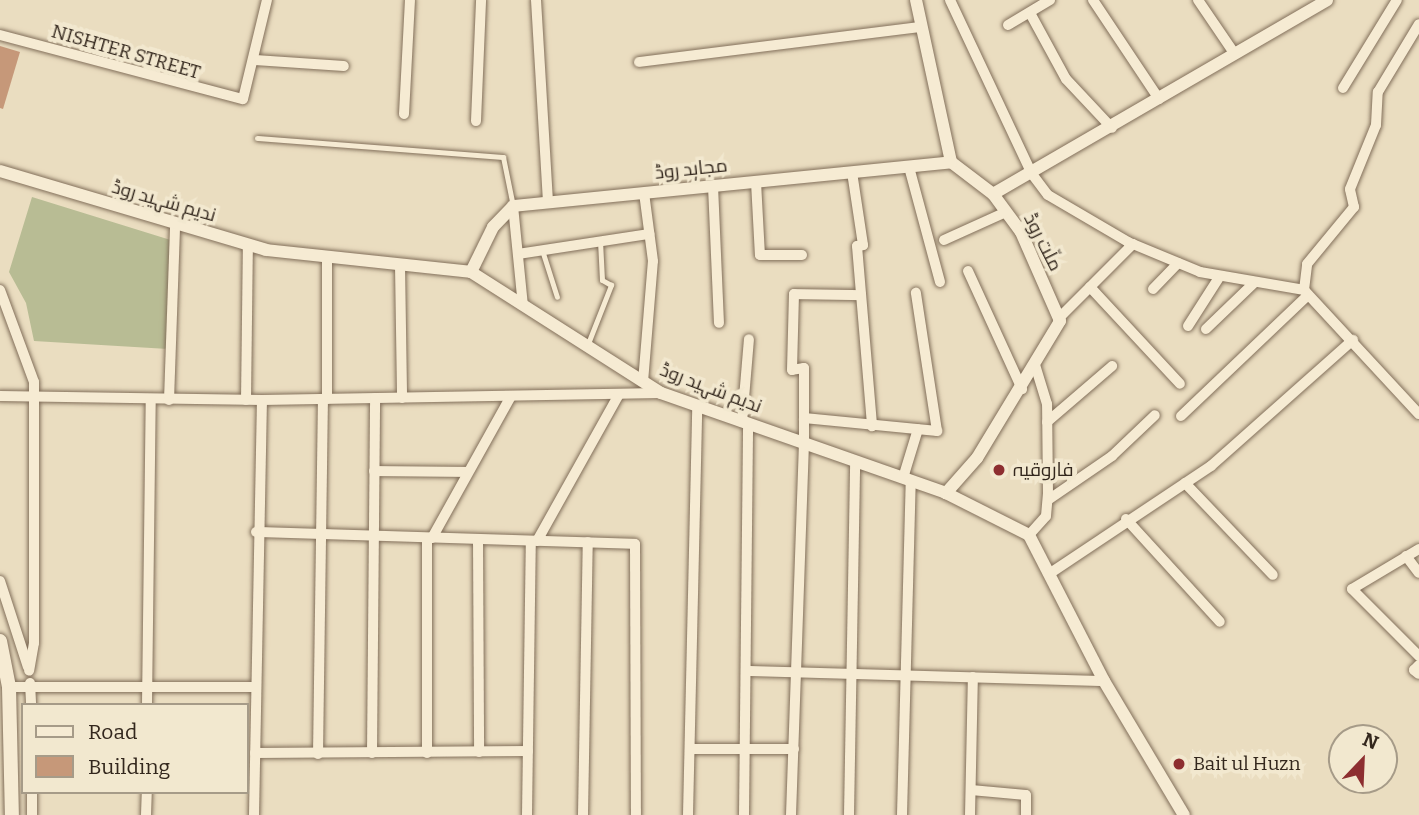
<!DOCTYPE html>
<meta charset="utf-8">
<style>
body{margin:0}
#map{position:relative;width:1419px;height:815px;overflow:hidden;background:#eaddc0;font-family:Bitter,Cairo,serif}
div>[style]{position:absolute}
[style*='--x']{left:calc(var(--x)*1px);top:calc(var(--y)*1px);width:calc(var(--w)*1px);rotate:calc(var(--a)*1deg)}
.cemetery>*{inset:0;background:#b8bc94}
.building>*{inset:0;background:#c69879}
.roads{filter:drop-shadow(0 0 2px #826f5a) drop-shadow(0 0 2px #826f5a)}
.service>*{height:5px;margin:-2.5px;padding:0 2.5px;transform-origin:2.5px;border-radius:2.5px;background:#f6ebd3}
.minor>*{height:10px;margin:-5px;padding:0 5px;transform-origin:5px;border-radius:5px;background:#f6ebd3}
.tertiary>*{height:12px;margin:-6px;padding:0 6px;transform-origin:6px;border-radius:6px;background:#f6ebd3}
.secondary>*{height:14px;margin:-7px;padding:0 7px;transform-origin:7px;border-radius:7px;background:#f6ebd3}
.dots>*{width:19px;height:19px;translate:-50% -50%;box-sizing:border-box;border:4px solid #f2e8cf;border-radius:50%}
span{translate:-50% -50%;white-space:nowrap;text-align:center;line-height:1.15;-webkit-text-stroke:7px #f2e8cf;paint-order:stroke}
.street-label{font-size:19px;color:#33271d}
.poi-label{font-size:19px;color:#33271d}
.left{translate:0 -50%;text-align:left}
.legend{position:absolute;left:21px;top:703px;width:228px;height:91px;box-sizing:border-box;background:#f2e8cf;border:2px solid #a69b88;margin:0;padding:9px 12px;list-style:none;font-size:21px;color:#33271d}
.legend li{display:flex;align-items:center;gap:14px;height:35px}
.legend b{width:35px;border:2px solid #a69b88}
.north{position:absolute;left:1328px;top:724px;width:70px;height:70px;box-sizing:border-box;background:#f2e8cf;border:2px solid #a69b88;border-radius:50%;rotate:23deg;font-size:19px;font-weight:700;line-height:28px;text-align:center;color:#33271d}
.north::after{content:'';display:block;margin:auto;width:24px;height:32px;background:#8d2e30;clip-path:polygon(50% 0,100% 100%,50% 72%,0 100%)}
</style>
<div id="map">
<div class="cemetery">
<i style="clip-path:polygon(32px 197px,177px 242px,168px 349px,34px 341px,26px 303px,9px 272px)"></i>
</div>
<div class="building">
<i style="clip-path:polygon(0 46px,20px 52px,3px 109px,0 108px)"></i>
</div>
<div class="roads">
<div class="service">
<i style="--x:257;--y:138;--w:247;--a:4.4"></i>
<i style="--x:503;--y:157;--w:50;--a:78.5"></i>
<i style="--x:542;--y:250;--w:49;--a:72.3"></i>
<i style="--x:587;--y:346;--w:66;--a:-68.5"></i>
<i style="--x:611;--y:285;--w:10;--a:-151"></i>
<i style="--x:602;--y:280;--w:40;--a:-92.9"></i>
</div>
<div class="minor">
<i style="--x:536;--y:0;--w:200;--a:86.6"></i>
<i style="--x:950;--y:0;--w:192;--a:64.8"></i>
<i style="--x:1032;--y:174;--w:26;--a:53"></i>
<i style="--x:1048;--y:195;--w:93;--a:30.4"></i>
<i style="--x:1128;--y:242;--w:78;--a:22.6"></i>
<i style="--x:1200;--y:272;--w:106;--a:9.8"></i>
<i style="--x:1304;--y:290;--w:169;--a:47.2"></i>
<i style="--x:1093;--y:0;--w:119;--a:56.3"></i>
<i style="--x:1198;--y:0;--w:64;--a:55.8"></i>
<i style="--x:1030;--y:13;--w:75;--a:61.4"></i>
<i style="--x:1066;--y:79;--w:67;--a:46.8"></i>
<i style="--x:1008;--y:25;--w:49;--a:-30.8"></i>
<i style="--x:0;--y:35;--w:251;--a:14.8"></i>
<i style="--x:243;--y:99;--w:102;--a:-76.4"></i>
<i style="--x:255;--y:60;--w:89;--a:3.9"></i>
<i style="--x:639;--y:62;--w:284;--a:-7.1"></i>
<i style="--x:1343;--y:88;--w:103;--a:-58.5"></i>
<i style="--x:404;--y:114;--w:114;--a:-87"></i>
<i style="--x:476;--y:121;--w:121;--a:-87.6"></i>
<i style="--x:909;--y:167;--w:119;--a:74.9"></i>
<i style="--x:852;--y:172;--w:74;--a:81.4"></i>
<i style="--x:863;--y:245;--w:6;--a:171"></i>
<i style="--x:857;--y:246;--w:181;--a:85.2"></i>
<i style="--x:756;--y:182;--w:73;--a:86.9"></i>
<i style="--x:760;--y:255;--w:42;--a:0"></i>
<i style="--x:713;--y:186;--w:137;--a:87.5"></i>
<i style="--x:513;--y:206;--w:100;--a:84.3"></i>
<i style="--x:944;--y:240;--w:68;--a:-24.3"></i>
<i style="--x:518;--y:254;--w:133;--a:-8.7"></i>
<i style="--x:327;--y:257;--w:142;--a:90"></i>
<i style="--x:400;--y:265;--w:133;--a:89.1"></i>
<i style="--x:968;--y:271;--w:130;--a:65.4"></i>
<i style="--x:1090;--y:287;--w:132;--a:47.1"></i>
<i style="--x:1153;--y:289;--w:36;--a:-46"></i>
<i style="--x:0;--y:290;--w:98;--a:69.7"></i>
<i style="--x:34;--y:382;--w:261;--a:90"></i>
<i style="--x:34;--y:643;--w:28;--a:100"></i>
<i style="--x:1304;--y:290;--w:26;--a:-83"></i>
<i style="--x:1307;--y:264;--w:74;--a:-50.5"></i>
<i style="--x:1354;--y:207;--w:18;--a:-103"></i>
<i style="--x:1350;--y:189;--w:69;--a:-67.9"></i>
<i style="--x:1376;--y:125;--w:33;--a:-87"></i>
<i style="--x:1378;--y:92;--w:79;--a:-58.9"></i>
<i style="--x:1058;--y:319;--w:106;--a:-45"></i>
<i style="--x:1188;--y:326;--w:59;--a:-57.4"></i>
<i style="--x:1206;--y:329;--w:68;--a:-43.8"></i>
<i style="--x:643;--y:382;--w:121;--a:-85.3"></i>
<i style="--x:653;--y:261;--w:69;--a:-97.5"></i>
<i style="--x:0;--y:396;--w:262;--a:0.9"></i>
<i style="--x:262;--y:400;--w:399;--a:-1"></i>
<i style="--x:169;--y:400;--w:174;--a:-88"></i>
<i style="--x:246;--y:400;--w:155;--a:-89.3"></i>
<i style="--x:1181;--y:416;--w:175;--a:-43.6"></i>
<i style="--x:804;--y:418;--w:134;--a:5.6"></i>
<i style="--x:937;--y:431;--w:140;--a:-98.7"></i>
<i style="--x:742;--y:422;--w:83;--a:-85.2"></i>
<i style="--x:1047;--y:422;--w:86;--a:-40.7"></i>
<i style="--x:374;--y:471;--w:94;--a:0.6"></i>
<i style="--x:903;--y:478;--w:51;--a:-73"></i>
<i style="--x:1185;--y:483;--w:127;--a:46.3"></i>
<i style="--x:1048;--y:500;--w:78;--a:-34.5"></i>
<i style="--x:1112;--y:456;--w:59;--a:-43.6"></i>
<i style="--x:1126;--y:519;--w:139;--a:47.6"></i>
<i style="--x:256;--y:532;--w:379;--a:1.8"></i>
<i style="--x:635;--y:544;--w:271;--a:89.8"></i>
<i style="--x:1029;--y:535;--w:25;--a:-48"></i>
<i style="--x:1046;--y:516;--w:22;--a:-85"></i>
<i style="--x:1048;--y:494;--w:90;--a:-90.6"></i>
<i style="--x:1047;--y:404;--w:39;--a:-107"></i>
<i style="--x:432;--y:538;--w:162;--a:-60.9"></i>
<i style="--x:478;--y:539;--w:213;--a:89.7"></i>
<i style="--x:537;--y:541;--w:168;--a:-60.8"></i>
<i style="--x:1419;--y:549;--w:78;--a:149.2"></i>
<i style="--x:1352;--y:589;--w:95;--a:45"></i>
<i style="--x:1406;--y:556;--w:21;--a:53"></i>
<i style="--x:1049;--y:574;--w:195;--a:-33.7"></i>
<i style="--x:1211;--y:466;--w:190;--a:-41.6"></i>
<i style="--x:0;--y:581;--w:90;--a:72"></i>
<i style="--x:1419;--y:665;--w:7;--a:135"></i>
<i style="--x:1414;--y:670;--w:6;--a:39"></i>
<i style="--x:746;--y:671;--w:358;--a:1.6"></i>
<i style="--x:30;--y:683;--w:22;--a:87"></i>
<i style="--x:9;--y:687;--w:245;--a:0"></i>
<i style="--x:147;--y:705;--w:306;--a:-89.3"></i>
<i style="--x:690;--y:749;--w:104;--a:0"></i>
<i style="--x:255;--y:753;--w:273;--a:-0.4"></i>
<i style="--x:372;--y:753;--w:355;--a:-89.5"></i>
<i style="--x:427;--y:753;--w:215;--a:-90"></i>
<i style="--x:318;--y:754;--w:355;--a:-89.2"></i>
<i style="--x:971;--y:790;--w:55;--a:5.2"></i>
<i style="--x:1026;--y:795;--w:20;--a:90"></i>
<i style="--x:32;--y:792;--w:23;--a:90"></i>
<i style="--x:146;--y:815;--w:23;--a:-88"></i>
<i style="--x:254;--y:815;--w:415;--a:-88.9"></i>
<i style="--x:527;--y:815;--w:274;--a:-89.2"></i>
<i style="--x:583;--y:815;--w:273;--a:-89"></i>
<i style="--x:688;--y:815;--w:409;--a:-88.7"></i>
<i style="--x:744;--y:815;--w:391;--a:-89.4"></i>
<i style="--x:791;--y:815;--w:371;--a:-88"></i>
<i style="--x:804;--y:444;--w:76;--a:-90"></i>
<i style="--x:804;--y:368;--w:12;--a:171"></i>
<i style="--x:792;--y:370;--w:76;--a:-88.5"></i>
<i style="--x:794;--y:294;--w:67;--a:0.9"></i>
<i style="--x:849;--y:815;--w:354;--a:-89"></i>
<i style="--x:902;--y:815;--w:334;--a:-88.5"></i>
<i style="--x:970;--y:815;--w:138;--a:-88.8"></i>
</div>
<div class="tertiary">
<i style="--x:916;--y:0;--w:166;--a:77.8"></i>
<i style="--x:951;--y:162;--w:53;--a:37.3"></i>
<i style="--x:993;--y:194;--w:47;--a:53.6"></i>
<i style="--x:1021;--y:232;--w:97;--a:66.3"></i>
<i style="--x:1060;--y:321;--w:160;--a:121.2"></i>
<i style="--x:977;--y:458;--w:47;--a:131.5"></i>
<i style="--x:0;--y:171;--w:277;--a:16.5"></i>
<i style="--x:266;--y:250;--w:206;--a:6.1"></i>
<i style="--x:471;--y:272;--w:225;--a:32.5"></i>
<i style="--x:661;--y:393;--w:302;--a:19.3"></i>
<i style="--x:946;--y:493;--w:93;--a:26.8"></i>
<i style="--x:1029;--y:535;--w:164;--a:62.8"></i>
<i style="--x:1104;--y:681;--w:156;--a:59.2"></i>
<i style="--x:993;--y:194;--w:386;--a:-30.1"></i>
<i style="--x:471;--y:272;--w:50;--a:-63.9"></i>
<i style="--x:493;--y:227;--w:29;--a:-46"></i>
<i style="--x:513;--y:206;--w:440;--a:-5.7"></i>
</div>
<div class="secondary">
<i style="--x:0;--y:641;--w:47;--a:78.9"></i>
<i style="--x:9;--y:687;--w:128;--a:88.7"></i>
</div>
</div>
<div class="dots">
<i style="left:999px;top:470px;background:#8d2e30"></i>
<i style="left:1179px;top:764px;background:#8d2e30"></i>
</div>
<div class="street-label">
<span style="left:126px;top:52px;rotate:16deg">NISHTER STREET</span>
<span style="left:691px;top:169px;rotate:-6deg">مجاہد روڈ</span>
<span style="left:164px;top:201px;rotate:16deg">ندیم شہید روڈ</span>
<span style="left:1043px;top:242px;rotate:63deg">ملّت روڈ</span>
<span style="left:711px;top:388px;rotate:21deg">ندیم شہید روڈ</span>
</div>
<div class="poi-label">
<span class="left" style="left:1013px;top:470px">فاروقیہ</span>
<span class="left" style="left:1193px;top:764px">Bait ul Huzn</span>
</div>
<ul class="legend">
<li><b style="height:9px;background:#f6ebd3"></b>Road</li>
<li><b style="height:19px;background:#c69879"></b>Building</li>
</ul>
<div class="north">N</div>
</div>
